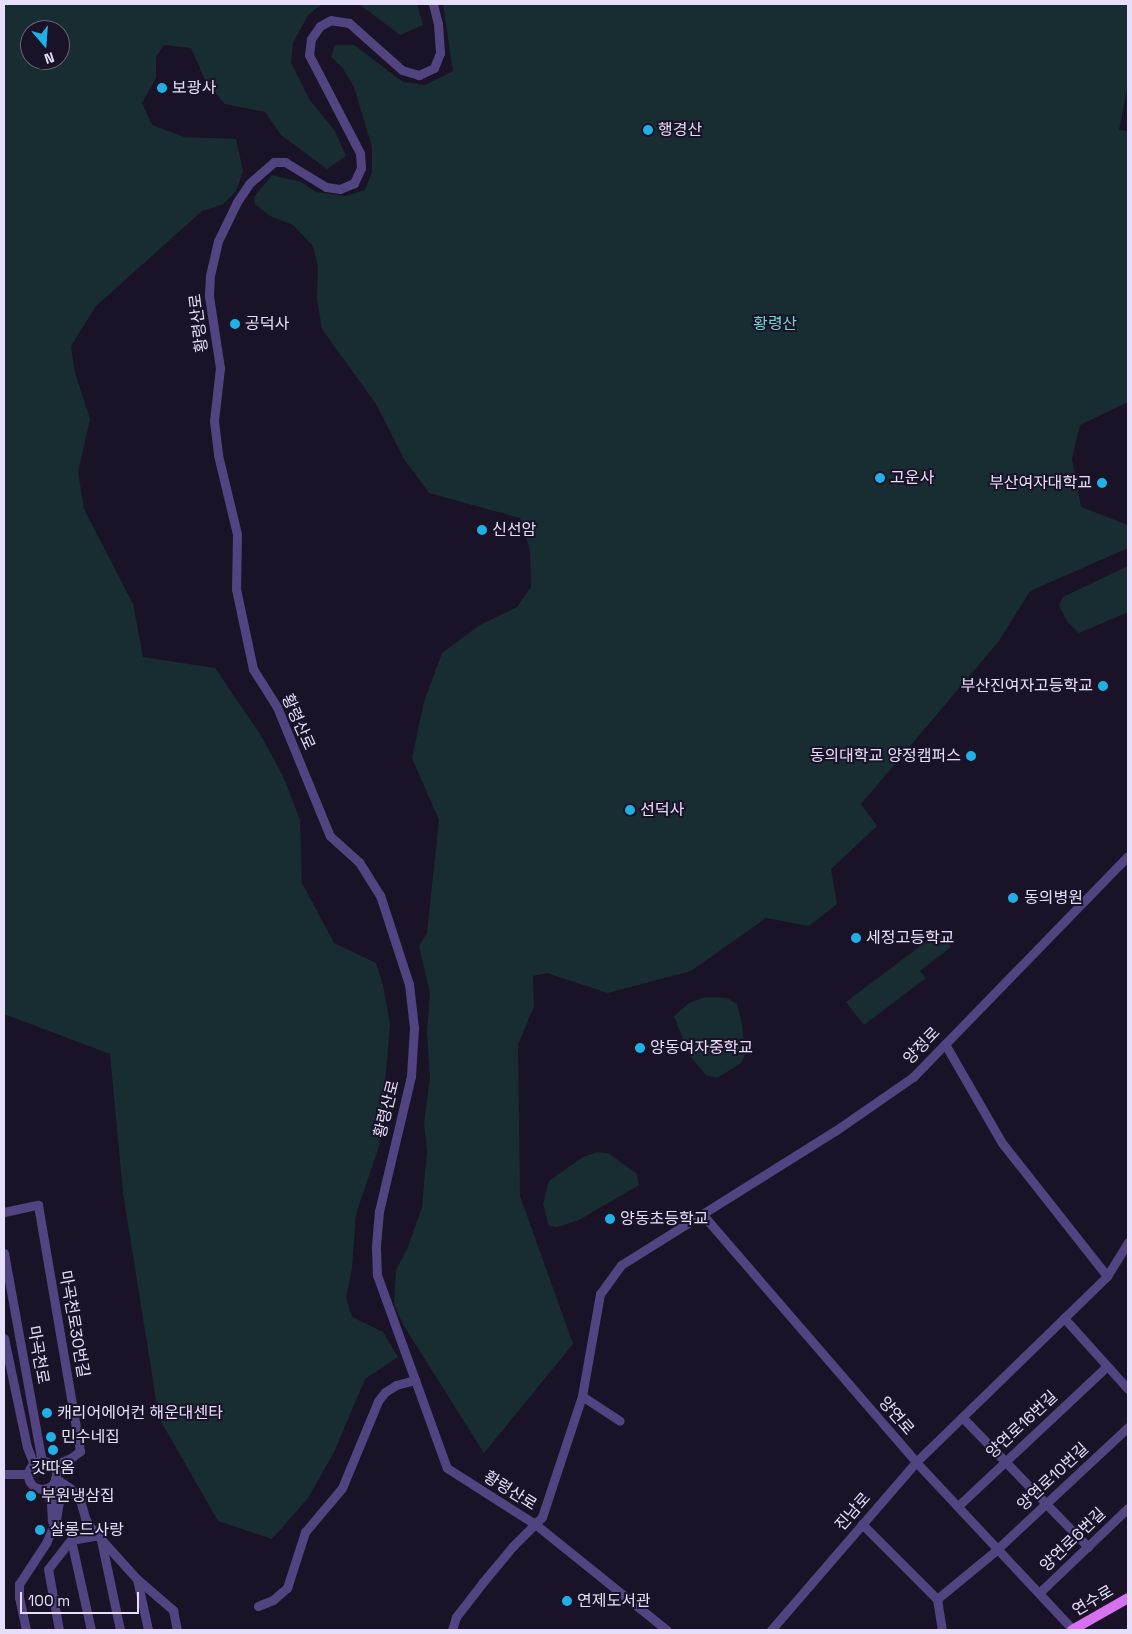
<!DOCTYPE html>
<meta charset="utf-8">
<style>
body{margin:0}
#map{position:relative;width:1132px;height:1634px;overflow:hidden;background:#1a1328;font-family:"Space Grotesk","Noto Sans KR",sans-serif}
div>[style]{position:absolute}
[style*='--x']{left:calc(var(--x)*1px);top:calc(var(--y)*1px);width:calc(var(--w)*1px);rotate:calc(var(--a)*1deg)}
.green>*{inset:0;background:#172d31}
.minor>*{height:9px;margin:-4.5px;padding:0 4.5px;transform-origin:4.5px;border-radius:4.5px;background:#514481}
.minor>.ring{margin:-4.5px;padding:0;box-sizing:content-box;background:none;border:9px solid #514481;border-radius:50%}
.major>*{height:10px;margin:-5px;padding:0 5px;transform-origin:5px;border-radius:5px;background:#d671ef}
.dots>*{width:14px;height:14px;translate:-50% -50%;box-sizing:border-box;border:2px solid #1a1328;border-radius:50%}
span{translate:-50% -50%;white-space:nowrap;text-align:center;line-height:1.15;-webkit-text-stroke:4px #1a1328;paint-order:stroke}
.poi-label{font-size:16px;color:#e6defb}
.left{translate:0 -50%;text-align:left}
.right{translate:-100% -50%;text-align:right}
.street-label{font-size:16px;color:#e6defb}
.park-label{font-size:16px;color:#71d4cd}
.frame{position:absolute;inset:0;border:5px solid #e6defb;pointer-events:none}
.north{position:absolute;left:20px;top:20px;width:50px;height:50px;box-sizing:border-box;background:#1a1328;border:1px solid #6c647c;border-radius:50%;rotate:162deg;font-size:14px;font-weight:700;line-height:20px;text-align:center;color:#e6defb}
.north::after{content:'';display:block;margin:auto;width:18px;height:22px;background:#1fb0e6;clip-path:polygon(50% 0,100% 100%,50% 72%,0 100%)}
.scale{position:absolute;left:20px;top:1592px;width:119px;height:22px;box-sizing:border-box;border:2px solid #e6defb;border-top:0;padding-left:6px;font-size:15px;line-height:18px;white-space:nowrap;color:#e6defb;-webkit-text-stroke:4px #1a1328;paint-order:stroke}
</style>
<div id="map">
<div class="green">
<i style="clip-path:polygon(evenodd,4px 4px,322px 4px,308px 15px,293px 43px,291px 63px,309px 99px,335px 131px,346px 156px,327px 169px,281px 135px,265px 112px,225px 104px,206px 82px,191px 48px,164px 45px,156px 57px,156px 78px,142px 103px,152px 125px,184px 137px,236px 139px,243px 171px,236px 191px,223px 204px,202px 211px,96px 306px,71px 346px,75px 373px,90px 419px,78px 472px,84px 509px,133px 604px,143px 657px,215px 668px,260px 734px,283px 776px,300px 820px,302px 883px,334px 943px,376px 963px,383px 985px,390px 1024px,380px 1143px,356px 1214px,352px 1268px,346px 1298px,352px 1317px,383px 1332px,398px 1357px,365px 1379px,334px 1452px,308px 1498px,272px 1539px,218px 1521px,159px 1418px,123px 1193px,110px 1054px,4px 1014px,4px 4px,30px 30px,60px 30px,60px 60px,30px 60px,30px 30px)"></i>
<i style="clip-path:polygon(359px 4px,417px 4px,423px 25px,400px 35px)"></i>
<i style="clip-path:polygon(443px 4px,1128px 4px,1128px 83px,1119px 130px,1128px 131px,1128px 402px,1080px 425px,1072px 459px,1081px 507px,1128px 525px,1128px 548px,1030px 591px,999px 641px,861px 804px,877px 826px,831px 869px,837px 904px,809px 926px,766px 918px,691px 971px,608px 993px,547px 973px,533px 976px,534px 1006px,518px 1045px,520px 1196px,573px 1344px,484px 1453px,402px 1323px,394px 1303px,396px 1270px,408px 1247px,422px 1207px,427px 1151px,424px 1123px,430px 1078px,427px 1032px,430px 993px,419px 946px,427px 933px,439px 820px,412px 758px,424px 702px,442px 653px,480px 625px,517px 607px,531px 587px,530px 550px,520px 518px,429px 493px,404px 459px,376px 404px,322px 329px,317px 299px,318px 267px,313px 246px,293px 225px,270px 216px,255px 204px,254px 197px,272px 175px,301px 182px,316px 192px,345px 196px,365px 190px,372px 172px,372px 147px,354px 87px,342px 67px,331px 57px,335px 45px,354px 45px,403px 82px,425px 85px,453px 71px)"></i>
<i style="clip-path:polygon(1128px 566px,1128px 612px,1079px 633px,1068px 623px,1059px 605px,1063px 597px)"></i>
<i style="clip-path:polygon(939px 932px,951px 947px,920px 971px,926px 978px,864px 1025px,846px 1002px)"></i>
<i style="clip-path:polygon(706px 997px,727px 998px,737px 1004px,742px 1025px,745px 1055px,741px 1063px,717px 1078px,706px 1075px,689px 1055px,674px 1016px,689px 1003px)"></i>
<i style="clip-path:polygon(597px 1152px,608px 1153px,637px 1174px,639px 1185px,579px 1220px,557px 1227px,549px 1226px,543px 1204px,549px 1181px,583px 1157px)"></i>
</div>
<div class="minor">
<i style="--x:433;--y:4;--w:21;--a:76"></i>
<i style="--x:438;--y:24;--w:29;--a:86"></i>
<i style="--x:440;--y:53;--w:16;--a:112"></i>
<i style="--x:434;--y:68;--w:17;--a:155"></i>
<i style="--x:419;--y:75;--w:18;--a:-164"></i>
<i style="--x:402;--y:70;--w:71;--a:-138.4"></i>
<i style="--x:349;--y:23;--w:18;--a:-171"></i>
<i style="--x:331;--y:20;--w:13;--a:151"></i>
<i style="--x:320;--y:26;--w:16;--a:125"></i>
<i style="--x:311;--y:39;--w:16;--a:97"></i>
<i style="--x:309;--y:55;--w:110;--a:62.5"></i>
<i style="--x:360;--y:153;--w:15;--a:86"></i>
<i style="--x:361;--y:168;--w:17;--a:115"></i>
<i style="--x:354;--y:183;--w:15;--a:157"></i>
<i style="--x:340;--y:189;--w:14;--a:-172"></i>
<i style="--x:326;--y:187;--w:48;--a:-148.6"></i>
<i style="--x:285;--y:162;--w:11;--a:180"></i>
<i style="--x:274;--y:162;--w:33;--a:139"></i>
<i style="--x:249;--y:184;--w:22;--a:124"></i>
<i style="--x:237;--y:202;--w:43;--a:116"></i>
<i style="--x:218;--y:241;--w:35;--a:103"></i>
<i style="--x:210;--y:275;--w:21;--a:93"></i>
<i style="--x:209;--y:296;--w:73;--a:81.3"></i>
<i style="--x:220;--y:368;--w:53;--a:96.5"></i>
<i style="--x:214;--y:421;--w:34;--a:83"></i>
<i style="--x:218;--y:455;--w:81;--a:76.5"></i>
<i style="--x:237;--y:534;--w:55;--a:91"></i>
<i style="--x:236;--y:589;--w:82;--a:78"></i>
<i style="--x:253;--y:669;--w:45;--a:57.7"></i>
<i style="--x:277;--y:707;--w:139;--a:67.7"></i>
<i style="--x:330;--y:836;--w:39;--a:42"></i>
<i style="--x:359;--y:862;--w:39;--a:58"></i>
<i style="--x:380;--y:895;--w:94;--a:72"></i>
<i style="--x:409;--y:984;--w:44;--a:83.5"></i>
<i style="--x:414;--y:1028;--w:48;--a:93.6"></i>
<i style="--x:411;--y:1076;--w:139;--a:103.3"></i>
<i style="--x:379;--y:1211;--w:37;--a:95"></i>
<i style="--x:376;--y:1248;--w:27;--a:88"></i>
<i style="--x:377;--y:1275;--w:205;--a:70.1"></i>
<i style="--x:447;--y:1468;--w:104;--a:32.5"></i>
<i style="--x:535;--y:1524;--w:169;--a:38.8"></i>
<i style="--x:945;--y:1044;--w:114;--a:60.1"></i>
<i style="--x:1002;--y:1143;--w:169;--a:51.7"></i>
<i style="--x:4;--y:1212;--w:35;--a:-12"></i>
<i style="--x:38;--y:1205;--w:250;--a:80.3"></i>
<i style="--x:80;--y:1451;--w:11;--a:142"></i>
<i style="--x:71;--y:1458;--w:21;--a:157"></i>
<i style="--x:703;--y:1215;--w:326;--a:49.2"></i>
<i style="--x:916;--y:1462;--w:230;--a:46.9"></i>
<i style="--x:4;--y:1253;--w:212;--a:79.7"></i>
<i style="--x:1064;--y:1318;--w:96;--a:48"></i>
<i style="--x:4;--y:1338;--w:111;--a:78.1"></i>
<i style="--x:27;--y:1447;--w:18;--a:68"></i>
<i style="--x:582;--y:1396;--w:45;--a:33.3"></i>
<i style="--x:962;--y:1417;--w:181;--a:45.9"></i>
<i class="ring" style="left:28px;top:1461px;width:19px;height:19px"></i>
<i style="--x:4;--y:1474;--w:24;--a:0"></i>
<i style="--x:55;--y:1478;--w:18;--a:34"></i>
<i style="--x:70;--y:1488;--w:16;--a:50"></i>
<i style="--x:80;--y:1500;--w:19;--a:74"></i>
<i style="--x:85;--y:1518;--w:12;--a:59"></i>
<i style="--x:91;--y:1528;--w:69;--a:48"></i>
<i style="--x:137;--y:1579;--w:48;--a:40.7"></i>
<i style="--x:173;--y:1610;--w:20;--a:79"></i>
<i style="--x:45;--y:1489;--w:15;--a:67"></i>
<i style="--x:51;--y:1503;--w:18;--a:87"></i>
<i style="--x:958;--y:1506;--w:204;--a:-43.2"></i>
<i style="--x:862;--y:1524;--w:106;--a:45"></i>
<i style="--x:937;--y:1599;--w:31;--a:81"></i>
<i style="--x:71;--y:1540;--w:92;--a:77.5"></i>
<i style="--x:137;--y:1579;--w:52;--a:77.8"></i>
<i style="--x:1039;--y:1593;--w:123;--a:-43.7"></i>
<i style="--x:937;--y:1599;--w:74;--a:-39.5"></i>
<i style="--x:994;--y:1552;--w:183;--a:-43"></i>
<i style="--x:258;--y:1606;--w:16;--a:-22"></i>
<i style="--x:273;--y:1600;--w:18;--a:-41"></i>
<i style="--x:287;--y:1588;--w:59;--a:-72.2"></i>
<i style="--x:305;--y:1532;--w:57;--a:-49.9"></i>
<i style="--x:342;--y:1488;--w:94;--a:-67.5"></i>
<i style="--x:378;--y:1401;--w:11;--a:-52"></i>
<i style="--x:385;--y:1392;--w:13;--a:-32"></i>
<i style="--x:396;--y:1385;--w:20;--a:-15"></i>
<i style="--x:26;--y:1630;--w:34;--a:-102"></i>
<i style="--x:19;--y:1597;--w:13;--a:-90"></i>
<i style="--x:19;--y:1584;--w:49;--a:-56.6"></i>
<i style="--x:46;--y:1543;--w:25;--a:-67"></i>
<i style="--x:56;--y:1520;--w:25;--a:-81"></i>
<i style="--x:60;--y:1495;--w:14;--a:-115"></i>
<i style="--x:59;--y:1630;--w:62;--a:-100.2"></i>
<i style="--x:48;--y:1569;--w:37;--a:-52"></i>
<i style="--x:71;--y:1540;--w:29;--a:-10"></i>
<i style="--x:100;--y:1535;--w:97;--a:78.1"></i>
<i style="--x:452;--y:1630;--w:14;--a:-73"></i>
<i style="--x:456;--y:1617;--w:44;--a:-52.4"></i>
<i style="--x:483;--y:1582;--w:47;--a:-50.2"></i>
<i style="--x:513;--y:1546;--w:41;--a:-45"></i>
<i style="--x:542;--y:1517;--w:127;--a:-71.7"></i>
<i style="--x:582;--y:1396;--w:104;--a:-80"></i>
<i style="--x:600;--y:1294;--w:36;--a:-54"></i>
<i style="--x:621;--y:1265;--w:252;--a:-32.1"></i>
<i style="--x:835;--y:1131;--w:95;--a:-34.7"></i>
<i style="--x:913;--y:1077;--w:308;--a:-45.8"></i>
<i style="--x:771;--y:1630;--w:222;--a:-49.2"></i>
<i style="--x:916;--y:1462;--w:267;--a:-44.2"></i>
<i style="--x:1107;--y:1276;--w:40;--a:-58"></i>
</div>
<div class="major">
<i style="--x:1072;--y:1630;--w:64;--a:-29.7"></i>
</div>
<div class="dots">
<i style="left:162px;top:88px;background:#1fb0e6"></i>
<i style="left:648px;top:130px;background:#1fb0e6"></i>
<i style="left:235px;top:324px;background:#1fb0e6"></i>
<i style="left:880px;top:478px;background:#1fb0e6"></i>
<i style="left:1102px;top:483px;background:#1fb0e6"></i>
<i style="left:482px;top:530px;background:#1fb0e6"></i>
<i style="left:1103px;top:686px;background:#1fb0e6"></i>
<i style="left:971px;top:756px;background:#1fb0e6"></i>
<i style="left:630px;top:810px;background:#1fb0e6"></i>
<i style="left:1013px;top:898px;background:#1fb0e6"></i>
<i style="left:856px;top:938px;background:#1fb0e6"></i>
<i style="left:640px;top:1048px;background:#1fb0e6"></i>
<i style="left:610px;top:1219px;background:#1fb0e6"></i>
<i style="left:47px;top:1413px;background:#1fb0e6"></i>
<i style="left:51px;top:1437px;background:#1fb0e6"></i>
<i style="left:53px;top:1450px;background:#1fb0e6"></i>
<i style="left:31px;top:1496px;background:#1fb0e6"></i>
<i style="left:40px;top:1530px;background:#1fb0e6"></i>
<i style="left:567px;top:1601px;background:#1fb0e6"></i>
</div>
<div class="poi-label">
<span class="left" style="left:172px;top:88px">보광사</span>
<span class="left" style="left:658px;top:130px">행경산</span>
<span class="left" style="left:245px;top:324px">공덕사</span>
<span class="left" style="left:890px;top:478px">고운사</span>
<span class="right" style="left:1092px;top:483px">부산여자대학교</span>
<span class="left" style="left:492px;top:530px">신선암</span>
<span class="right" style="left:1093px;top:686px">부산진여자고등학교</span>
<span class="right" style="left:961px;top:756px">동의대학교 양정캠퍼스</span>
<span class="left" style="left:640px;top:810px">선덕사</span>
<span class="left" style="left:1024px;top:898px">동의병원</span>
<span class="left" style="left:866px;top:938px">세정고등학교</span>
<span class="left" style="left:650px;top:1048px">양동여자중학교</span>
<span class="left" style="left:620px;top:1219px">양동초등학교</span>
<span class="left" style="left:57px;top:1413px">캐리어에어컨 해운대센타</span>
<span class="left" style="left:61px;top:1437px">민수네집</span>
<span style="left:53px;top:1468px">갓따옴</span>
<span class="left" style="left:41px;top:1496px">부원냉삼집</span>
<span class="left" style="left:50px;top:1530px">살롱드사랑</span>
<span class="left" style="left:577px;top:1601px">연제도서관</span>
</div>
<div class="street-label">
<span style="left:199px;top:323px;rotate:-97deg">황령산로</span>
<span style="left:298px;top:722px;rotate:66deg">황령산로</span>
<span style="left:922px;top:1046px;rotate:-46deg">양정로</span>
<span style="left:387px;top:1109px;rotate:-76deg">황령산로</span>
<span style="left:74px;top:1324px;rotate:80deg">마곡천로30번길</span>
<span style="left:38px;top:1355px;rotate:80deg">마곡천로</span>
<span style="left:896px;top:1416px;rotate:49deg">양연로</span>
<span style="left:1022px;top:1425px;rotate:-43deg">양연로16번길</span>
<span style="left:1053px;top:1477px;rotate:-43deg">양연로10번길</span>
<span style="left:510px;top:1491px;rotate:32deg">황령산로</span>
<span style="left:853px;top:1512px;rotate:-49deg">진남로</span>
<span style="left:1073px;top:1540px;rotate:-44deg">양연로6번길</span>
<span style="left:1093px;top:1601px;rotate:-30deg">연수로</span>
</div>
<div class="park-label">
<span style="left:775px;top:324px">황령산</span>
</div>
<div class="frame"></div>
<div class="north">N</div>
<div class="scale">100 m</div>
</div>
